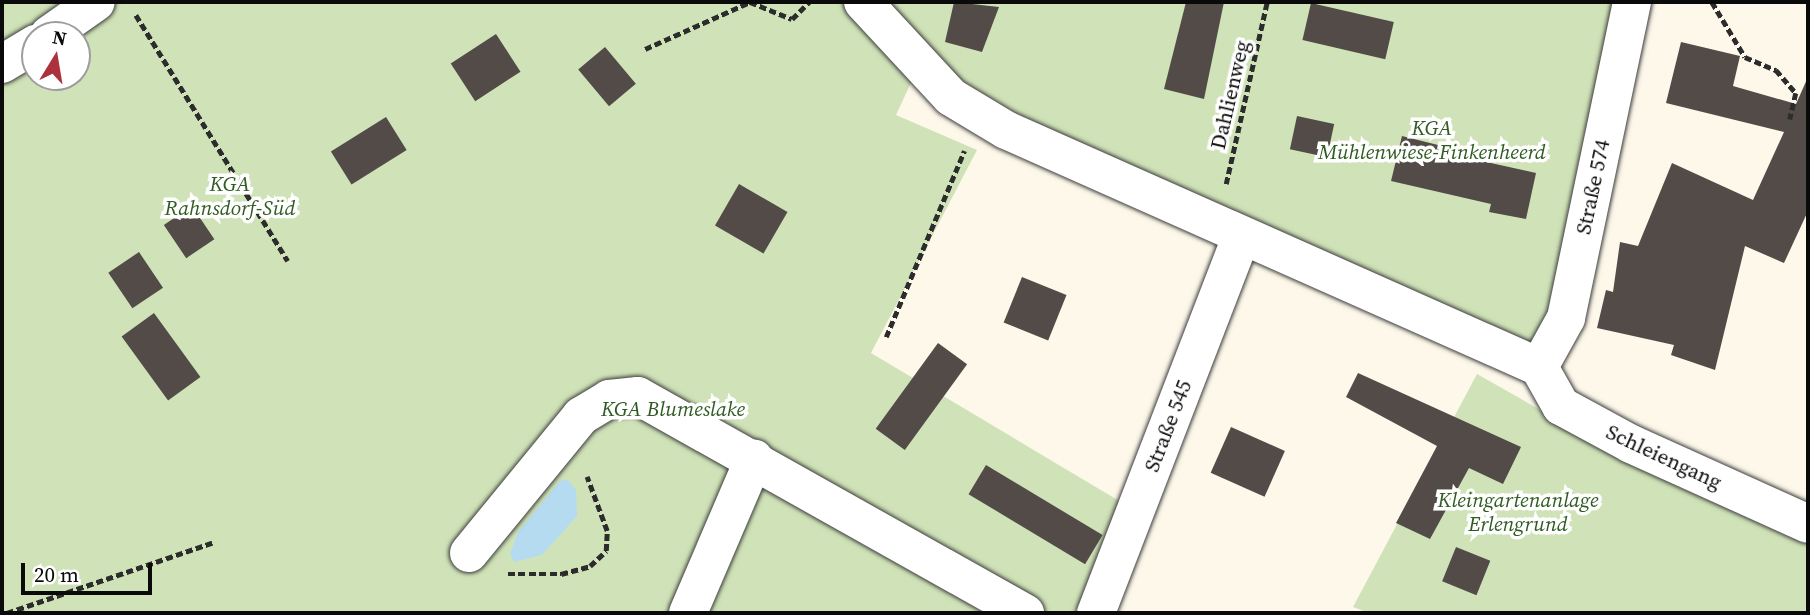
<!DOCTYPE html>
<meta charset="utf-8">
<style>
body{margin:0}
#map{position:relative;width:1810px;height:615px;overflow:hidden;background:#fdf8ea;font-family:"Source Serif 4",serif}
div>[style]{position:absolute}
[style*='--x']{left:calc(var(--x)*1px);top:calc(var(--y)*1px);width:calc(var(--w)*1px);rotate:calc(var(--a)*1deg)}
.green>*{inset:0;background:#d0e3b8}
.water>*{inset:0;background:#b4dbef}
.building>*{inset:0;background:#524b48;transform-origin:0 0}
.path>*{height:4.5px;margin-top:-2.25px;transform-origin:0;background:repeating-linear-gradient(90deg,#2c2c2c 0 7px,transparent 0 10.5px)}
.roads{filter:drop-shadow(0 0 2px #3d3d3d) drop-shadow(0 0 2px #3d3d3d)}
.minor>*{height:38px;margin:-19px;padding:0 19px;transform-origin:19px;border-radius:19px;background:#fff}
span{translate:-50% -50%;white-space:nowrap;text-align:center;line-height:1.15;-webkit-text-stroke:7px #fff;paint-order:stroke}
.street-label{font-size:21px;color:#0a0a0a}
.park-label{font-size:21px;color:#305b22;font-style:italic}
.frame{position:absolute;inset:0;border:4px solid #0a0a0a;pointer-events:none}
.north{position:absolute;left:21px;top:21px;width:70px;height:70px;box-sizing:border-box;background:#fff;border:2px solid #9d9d9d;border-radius:50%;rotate:11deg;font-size:19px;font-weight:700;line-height:28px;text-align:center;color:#0a0a0a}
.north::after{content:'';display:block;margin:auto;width:24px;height:32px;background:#ac313c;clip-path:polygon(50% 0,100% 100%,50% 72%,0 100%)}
.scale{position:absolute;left:21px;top:563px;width:131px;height:32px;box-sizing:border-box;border:4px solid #0a0a0a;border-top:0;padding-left:9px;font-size:21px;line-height:24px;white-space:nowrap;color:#0a0a0a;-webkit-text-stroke:5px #fff;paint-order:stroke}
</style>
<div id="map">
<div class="green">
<i style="clip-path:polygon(evenodd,2px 2px,1617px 2px,1578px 194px,1540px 342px,1519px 345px,1021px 116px,937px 66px,928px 46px,896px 115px,977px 150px,871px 353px,1126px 505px,1084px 613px,2px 613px,2px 2px,35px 35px,77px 35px,77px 77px,35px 77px,35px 35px)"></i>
<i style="clip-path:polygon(1477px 374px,1634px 463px,1808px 539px,1808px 613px,1369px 613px,1353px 607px)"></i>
</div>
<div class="water">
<i style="clip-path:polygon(568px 480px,576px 490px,577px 516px,542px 555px,514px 562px,510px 554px,518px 532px,560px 481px)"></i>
</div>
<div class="building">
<i style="clip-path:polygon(954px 2px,999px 7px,982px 52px,945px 42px)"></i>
<i style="clip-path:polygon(1186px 2px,1224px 2px,1204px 99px,1164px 89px)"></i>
<i style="left:1311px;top:3px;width:85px;height:38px;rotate:13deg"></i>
<i style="left:496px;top:34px;width:45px;height:54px;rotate:57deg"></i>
<i style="clip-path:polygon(1681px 42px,1740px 56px,1733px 86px,1796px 104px,1808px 77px,1808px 211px,1784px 263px,1745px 246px,1715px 370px,1671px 355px,1674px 345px,1597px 328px,1606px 290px,1613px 292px,1620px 242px,1638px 246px,1672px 163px,1753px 200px,1784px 132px,1666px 103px)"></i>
<i style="left:605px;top:47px;width:48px;height:35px;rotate:50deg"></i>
<i style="left:1297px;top:116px;width:38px;height:34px;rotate:12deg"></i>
<i style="left:386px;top:117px;width:39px;height:65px;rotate:58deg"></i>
<i style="clip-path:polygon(1402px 136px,1442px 146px,1441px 152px,1536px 173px,1526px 219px,1489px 212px,1491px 204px,1391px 181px)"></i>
<i style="left:739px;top:184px;width:56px;height:48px;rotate:30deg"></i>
<i style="left:192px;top:206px;width:40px;height:34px;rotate:56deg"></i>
<i style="left:139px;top:252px;width:43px;height:37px;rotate:56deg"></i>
<i style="left:1022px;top:277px;width:48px;height:49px;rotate:22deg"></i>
<i style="left:154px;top:313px;width:79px;height:40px;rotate:54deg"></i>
<i style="left:938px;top:343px;width:36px;height:106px;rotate:36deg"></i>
<i style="clip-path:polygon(1358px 373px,1521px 447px,1503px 484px,1469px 468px,1430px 539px,1396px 523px,1437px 446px,1346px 397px)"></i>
<i style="left:1231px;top:427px;width:59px;height:50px;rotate:24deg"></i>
<i style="left:986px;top:465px;width:136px;height:34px;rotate:31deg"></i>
<i style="left:1456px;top:547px;width:37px;height:37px;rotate:22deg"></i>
</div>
<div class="path">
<i style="--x:1712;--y:2;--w:64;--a:59"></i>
<i style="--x:1745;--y:57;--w:34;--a:23"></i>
<i style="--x:1776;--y:70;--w:30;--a:49"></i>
<i style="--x:1796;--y:93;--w:27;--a:103"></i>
<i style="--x:136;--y:15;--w:289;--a:58.3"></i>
<i style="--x:645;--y:49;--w:115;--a:-24.1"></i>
<i style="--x:750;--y:2;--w:45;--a:22"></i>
<i style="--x:792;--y:19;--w:24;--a:-45"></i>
<i style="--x:1226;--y:184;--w:187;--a:-77.3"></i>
<i style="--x:886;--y:337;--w:202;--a:-67.2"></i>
<i style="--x:508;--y:574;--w:53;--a:0"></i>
<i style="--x:561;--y:574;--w:30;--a:-15"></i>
<i style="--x:590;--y:566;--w:22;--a:-43"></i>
<i style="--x:606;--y:551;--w:20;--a:-87"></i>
<i style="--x:607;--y:531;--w:58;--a:-110.3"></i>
<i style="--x:7;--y:613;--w:217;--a:-18.9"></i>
</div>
<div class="roads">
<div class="minor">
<i style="--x:863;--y:2;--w:129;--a:47.2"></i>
<i style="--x:951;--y:97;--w:64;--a:31"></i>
<i style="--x:1006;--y:130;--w:583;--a:23.97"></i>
<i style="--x:49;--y:35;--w:57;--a:-35.1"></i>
<i style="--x:2;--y:64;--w:39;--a:-31"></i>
<i style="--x:1539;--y:367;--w:56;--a:-61.1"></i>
<i style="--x:1566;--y:318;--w:323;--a:-78.2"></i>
<i style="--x:1539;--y:367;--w:45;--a:60.6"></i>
<i style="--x:1561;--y:406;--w:80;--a:28.5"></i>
<i style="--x:1631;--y:444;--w:194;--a:24.3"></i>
<i style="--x:469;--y:553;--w:177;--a:-50.7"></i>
<i style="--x:581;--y:416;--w:33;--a:-31"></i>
<i style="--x:609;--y:399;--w:29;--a:-6"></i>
<i style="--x:638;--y:396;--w:444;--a:29.3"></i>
<i style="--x:688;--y:613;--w:168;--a:-66.8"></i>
<i style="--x:1096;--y:613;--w:402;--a:-68.9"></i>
</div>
</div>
<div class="street-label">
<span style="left:1230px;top:95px;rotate:-77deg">Dahlienweg</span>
<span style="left:1593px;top:187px;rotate:-78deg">Straße 574</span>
<span style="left:1168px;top:426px;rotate:-69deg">Straße 545</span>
<span style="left:1664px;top:457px;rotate:25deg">Schleiengang</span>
</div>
<div class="park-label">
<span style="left:1432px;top:140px">KGA<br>Mühlenwiese-Finkenheerd</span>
<span style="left:230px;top:196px">KGA<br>Rahnsdorf-Süd</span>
<span style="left:673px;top:409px">KGA Blumeslake</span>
<span style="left:1518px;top:512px">Kleingartenanlage<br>Erlengrund</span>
</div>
<div class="frame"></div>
<div class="north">N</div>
<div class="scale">20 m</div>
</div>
